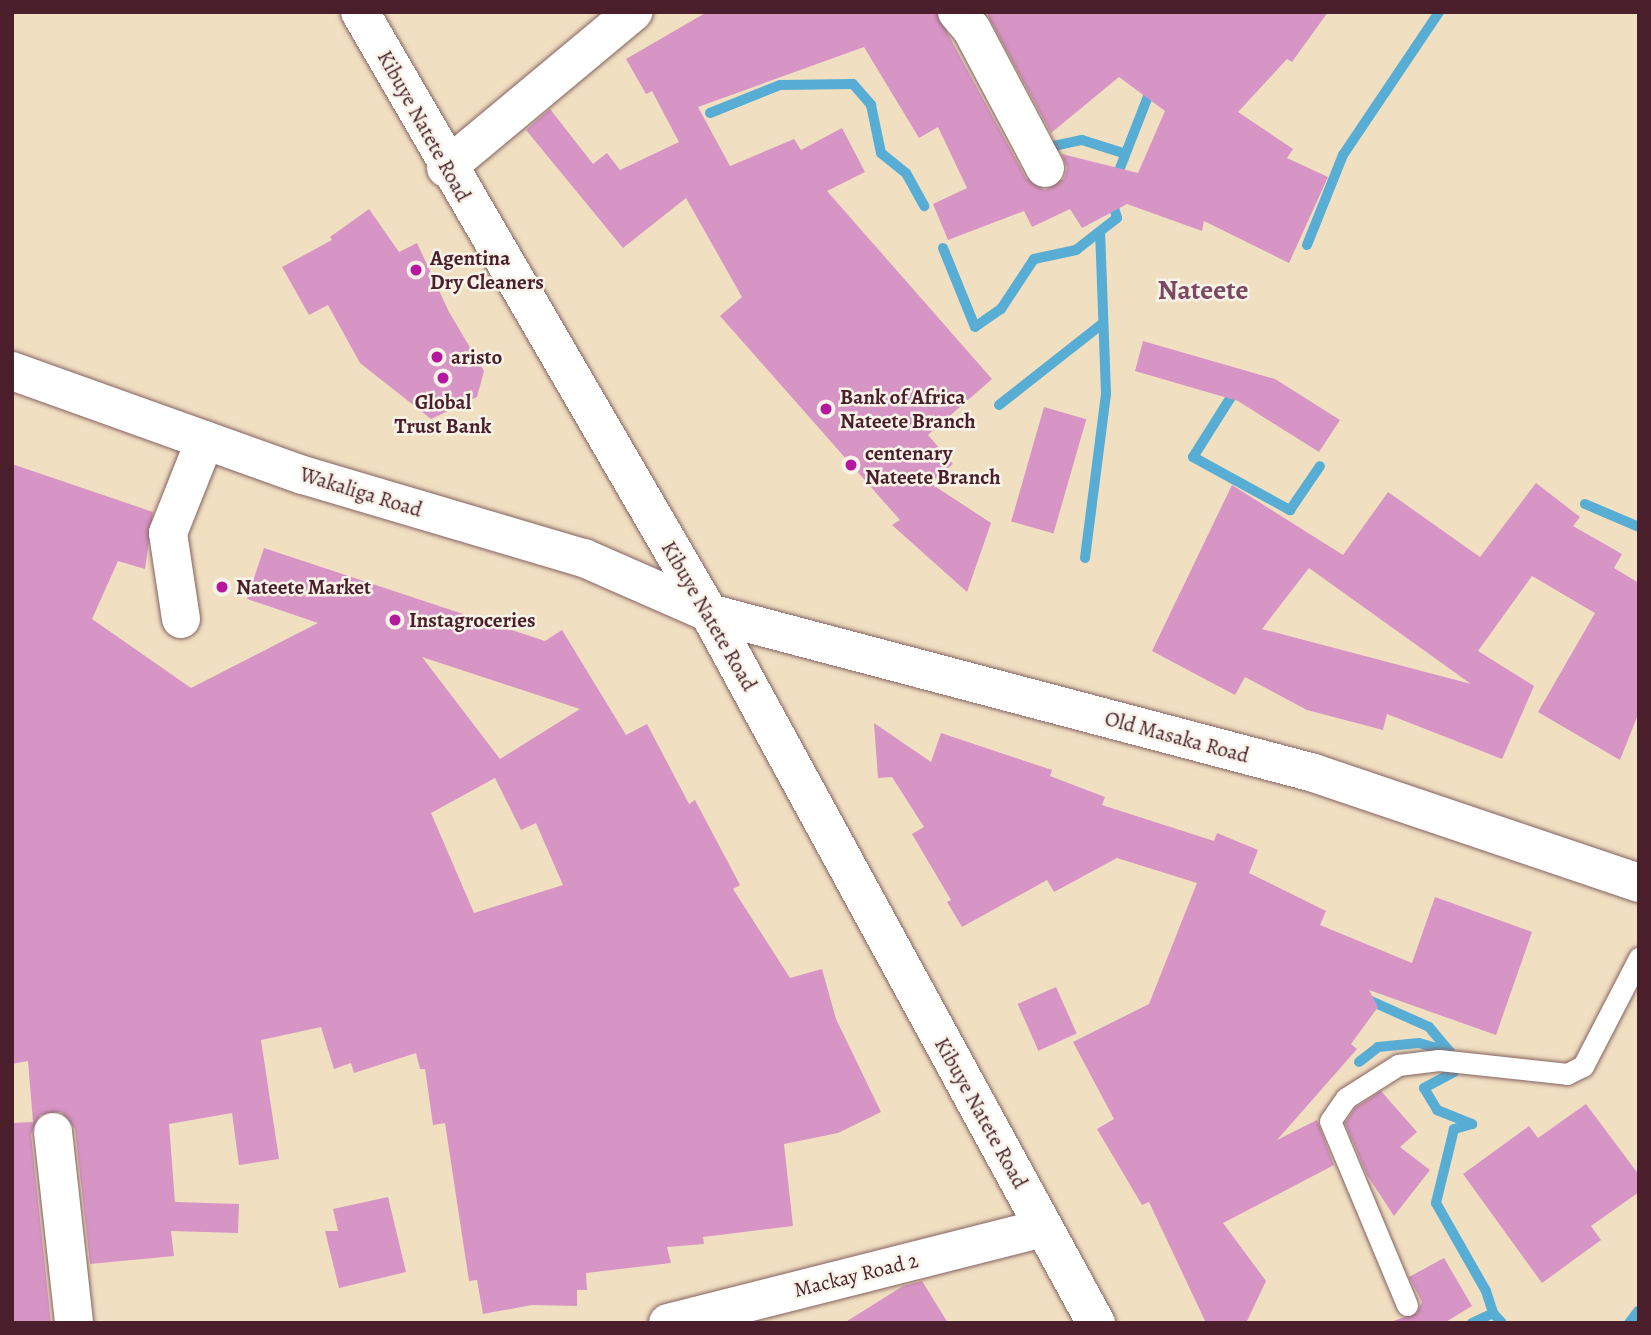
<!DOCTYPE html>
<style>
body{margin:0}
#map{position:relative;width:1651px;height:1335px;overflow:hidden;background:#f1dfc2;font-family:Alegreya,serif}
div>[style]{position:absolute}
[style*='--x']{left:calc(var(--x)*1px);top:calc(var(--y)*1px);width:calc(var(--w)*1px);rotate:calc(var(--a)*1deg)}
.stream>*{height:10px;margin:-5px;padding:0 5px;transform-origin:5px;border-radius:5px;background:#57add4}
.building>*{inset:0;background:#d795c5;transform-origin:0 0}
.roads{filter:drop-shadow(0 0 2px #846260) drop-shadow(0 0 2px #846260)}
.service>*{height:21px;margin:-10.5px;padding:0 10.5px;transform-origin:10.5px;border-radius:10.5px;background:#fff}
.minor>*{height:38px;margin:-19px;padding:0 19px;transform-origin:19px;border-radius:19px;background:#fff}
.tertiary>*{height:38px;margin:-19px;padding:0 19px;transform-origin:19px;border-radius:19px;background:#fff}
.secondary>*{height:38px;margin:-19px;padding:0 19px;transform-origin:19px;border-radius:19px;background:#fff}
.primary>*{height:38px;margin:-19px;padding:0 19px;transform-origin:19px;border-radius:19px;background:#fff}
.dots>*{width:19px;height:19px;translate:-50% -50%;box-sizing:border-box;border:4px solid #f7f3e8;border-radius:50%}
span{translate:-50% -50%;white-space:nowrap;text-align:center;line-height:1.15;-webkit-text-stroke:5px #f7f3e8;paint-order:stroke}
.street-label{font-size:21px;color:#4a1f2b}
.poi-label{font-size:21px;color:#4a1f2b;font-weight:700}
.left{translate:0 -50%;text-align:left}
.district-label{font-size:28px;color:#7b4861;font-weight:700}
.frame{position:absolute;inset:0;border:14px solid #4a1f2b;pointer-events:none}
</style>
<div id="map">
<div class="stream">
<i style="--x:710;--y:113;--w:75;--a:-21.8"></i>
<i style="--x:780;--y:85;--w:73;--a:-0.8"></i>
<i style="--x:853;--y:84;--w:28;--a:49"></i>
<i style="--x:871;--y:105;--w:49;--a:78.2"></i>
<i style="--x:881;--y:153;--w:32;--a:39"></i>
<i style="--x:906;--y:173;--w:38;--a:61"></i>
<i style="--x:1044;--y:148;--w:39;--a:-12"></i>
<i style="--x:1082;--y:140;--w:43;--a:17.6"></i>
<i style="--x:1115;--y:181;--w:102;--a:-68.7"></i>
<i style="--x:1307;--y:245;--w:97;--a:-68.2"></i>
<i style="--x:1343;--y:155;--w:172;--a:-56.1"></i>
<i style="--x:943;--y:248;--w:85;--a:67.9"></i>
<i style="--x:975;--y:327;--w:32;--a:-35"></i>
<i style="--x:1001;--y:309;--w:60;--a:-56.6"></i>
<i style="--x:1034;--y:259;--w:43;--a:-12.1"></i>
<i style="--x:1076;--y:250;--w:52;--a:-38"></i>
<i style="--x:1117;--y:218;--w:22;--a:-106"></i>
<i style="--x:1231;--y:397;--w:71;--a:122.3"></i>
<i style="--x:1193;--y:457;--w:111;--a:28.7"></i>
<i style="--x:1290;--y:510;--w:53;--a:-55.7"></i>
<i style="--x:999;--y:405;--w:131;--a:-38.2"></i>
<i style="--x:1585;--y:504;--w:59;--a:23.1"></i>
<i style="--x:1085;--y:558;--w:166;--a:-82.7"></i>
<i style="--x:1106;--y:393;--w:161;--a:-92.1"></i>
<i style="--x:1362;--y:997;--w:73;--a:24.1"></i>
<i style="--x:1429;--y:1027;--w:33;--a:50"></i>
<i style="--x:1359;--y:1062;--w:24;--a:-38"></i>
<i style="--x:1378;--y:1047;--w:41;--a:-5.6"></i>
<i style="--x:1419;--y:1043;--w:32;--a:16"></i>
<i style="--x:1450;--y:1052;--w:20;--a:79"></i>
<i style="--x:1454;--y:1072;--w:34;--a:152"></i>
<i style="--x:1424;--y:1088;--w:26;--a:59"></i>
<i style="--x:1437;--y:1110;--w:38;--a:22"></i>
<i style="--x:1472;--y:1124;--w:19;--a:164"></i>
<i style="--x:1454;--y:1129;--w:76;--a:103.7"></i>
<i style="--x:1436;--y:1203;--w:101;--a:60.4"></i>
<i style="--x:1486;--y:1291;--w:23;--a:72"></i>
<i style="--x:1472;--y:1323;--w:23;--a:-25"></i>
<i style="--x:1493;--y:1313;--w:13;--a:48"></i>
<i style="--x:1629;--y:1323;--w:16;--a:-52"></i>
</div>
<div class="building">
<i style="clip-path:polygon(707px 12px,936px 12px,1026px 178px,1045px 190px,1064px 179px,1067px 168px,1062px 154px,1138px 173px,1165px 111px,1119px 77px,1051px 133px,986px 12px,1328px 12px,1292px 62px,1287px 59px,1238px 112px,1293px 149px,1287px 158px,1328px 177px,1289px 263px,1204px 221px,1202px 231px,1127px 204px,1082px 228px,1070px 209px,1032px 227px,1024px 211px,948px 240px,933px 204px,967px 188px,938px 127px,919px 138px,864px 47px,698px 107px,730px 166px,794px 139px,801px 150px,842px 128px,865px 172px,827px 191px,992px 379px,928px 435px,953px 464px,930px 483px,991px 523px,967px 592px,892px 525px,900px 520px,720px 316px,742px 297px,686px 198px,623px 248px,526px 130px,550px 109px,593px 164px,607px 153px,620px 170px,679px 142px,652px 91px,646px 94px,626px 59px)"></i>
<i style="clip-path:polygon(369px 209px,399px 252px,417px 243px,449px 312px,484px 371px,477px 397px,431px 419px,360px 363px,328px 305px,309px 315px,282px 267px,332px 240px,330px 237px)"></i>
<i style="clip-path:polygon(1143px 341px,1275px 379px,1340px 420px,1319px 452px,1238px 401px,1135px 371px)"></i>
<i style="left:1044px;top:407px;width:44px;height:119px;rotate:16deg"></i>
<i style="clip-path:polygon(evenodd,12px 464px,153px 512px,145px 569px,118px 561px,92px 619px,191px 688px,318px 623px,247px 599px,264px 548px,545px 641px,562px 630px,626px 735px,647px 724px,689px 804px,695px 800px,740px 885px,733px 889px,790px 978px,822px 969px,836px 1019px,881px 1112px,838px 1133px,784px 1144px,793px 1226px,703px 1237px,704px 1244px,667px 1247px,671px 1263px,586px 1273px,587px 1290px,577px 1290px,577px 1306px,532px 1305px,483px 1314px,477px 1280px,469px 1281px,445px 1123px,433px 1125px,425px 1069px,420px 1069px,416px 1053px,354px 1073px,351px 1063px,334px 1069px,321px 1027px,261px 1040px,279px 1159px,239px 1165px,232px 1113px,169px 1124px,175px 1202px,239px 1204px,238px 1233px,171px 1231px,174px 1256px,90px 1264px,75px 1129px,61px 1112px,40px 1115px,31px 1134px,51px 1323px,12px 1323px,12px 1123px,33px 1122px,28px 1061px,12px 1064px,12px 464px,422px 657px,580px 709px,500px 759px,422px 657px,12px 464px,495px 778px,521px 830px,536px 823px,563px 885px,474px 913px,431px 813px,495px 778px)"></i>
<i style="clip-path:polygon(evenodd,1536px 483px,1580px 517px,1573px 526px,1622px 554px,1614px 568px,1639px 583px,1639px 712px,1620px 760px,1538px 712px,1595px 613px,1532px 576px,1478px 651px,1534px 686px,1502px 759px,1387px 714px,1383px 730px,1307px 710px,1245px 677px,1235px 695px,1152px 651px,1232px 485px,1343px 555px,1388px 492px,1480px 557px,1536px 483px,1309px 568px,1471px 684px,1262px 629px,1309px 568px)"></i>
<i style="clip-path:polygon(874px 723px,931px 762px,941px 733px,1052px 770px,1050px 776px,1105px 797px,1102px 805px,1214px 841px,1217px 833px,1258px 850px,1249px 873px,1326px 911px,1320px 925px,1412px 963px,1435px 897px,1532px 932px,1496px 1035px,1369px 990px,1378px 1007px,1351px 1044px,1357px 1049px,1277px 1140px,1317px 1120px,1334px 1165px,1223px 1223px,1266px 1281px,1246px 1323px,1206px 1323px,1149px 1202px,1142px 1205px,1097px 1129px,1114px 1119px,1073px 1042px,1149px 1004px,1197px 883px,1117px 858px,1054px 892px,1047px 880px,962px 927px,947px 902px,951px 900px,912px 834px,924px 827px,892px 777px,878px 778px)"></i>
<i style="left:1056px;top:987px;width:51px;height:42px;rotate:66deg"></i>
<i style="clip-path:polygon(1381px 1091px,1417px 1132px,1400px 1147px,1430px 1170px,1394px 1216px,1367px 1175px,1345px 1123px,1355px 1108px)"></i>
<i style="clip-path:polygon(1586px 1104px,1639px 1175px,1639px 1192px,1591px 1226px,1601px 1240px,1542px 1283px,1463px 1174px,1529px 1126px,1538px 1138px)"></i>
<i style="clip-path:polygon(388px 1197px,406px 1272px,339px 1288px,325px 1231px,338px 1231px,333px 1209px)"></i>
<i style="clip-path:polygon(1444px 1258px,1472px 1306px,1444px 1323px,1387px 1323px,1417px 1313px,1422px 1302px,1409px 1277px)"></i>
<i style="clip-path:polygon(922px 1281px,948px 1323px,844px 1323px,903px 1286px)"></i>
</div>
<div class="roads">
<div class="service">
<i style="--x:1407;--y:1305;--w:199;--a:-112.7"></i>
<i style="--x:1330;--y:1121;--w:28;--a:-55"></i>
<i style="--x:1346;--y:1098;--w:62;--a:-32.4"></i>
<i style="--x:1398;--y:1065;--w:41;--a:-7"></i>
<i style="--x:1439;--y:1060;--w:129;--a:6.2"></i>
<i style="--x:1567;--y:1074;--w:18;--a:-27"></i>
<i style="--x:1583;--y:1066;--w:122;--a:-62.6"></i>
</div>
<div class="minor">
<i style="--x:957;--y:12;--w:23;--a:50"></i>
<i style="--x:972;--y:30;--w:156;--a:62.1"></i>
<i style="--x:446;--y:168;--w:244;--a:-39.8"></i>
<i style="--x:181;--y:619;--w:87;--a:-98.6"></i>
<i style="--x:168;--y:533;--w:100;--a:-68.3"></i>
<i style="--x:53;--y:1132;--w:192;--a:83.7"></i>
</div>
<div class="tertiary">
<i style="--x:668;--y:1323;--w:387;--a:-14.2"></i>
</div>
<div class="secondary">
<i style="--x:12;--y:371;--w:309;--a:19.7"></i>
<i style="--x:303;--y:475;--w:293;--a:16.5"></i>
<i style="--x:584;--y:558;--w:137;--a:23.7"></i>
<i style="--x:709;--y:613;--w:626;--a:14.81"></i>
<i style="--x:1314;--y:773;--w:343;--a:18.7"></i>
</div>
<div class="primary">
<i style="--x:360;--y:12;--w:695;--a:59.86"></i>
<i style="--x:709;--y:613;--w:809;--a:61.41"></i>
</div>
</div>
<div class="dots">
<i style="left:416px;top:270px;background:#b5179e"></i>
<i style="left:437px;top:357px;background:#b5179e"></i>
<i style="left:443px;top:378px;background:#b5179e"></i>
<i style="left:826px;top:409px;background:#b5179e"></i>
<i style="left:851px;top:465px;background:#b5179e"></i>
<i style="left:222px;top:587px;background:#b5179e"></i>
<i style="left:395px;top:620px;background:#b5179e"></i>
</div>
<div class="street-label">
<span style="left:424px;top:126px;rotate:61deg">Kibuye Natete Road</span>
<span style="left:361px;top:492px;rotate:17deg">Wakaliga Road</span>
<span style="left:709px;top:616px;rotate:60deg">Kibuye Natete Road</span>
<span style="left:1177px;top:737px;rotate:15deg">Old Masaka Road</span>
<span style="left:981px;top:1113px;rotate:61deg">Kibuye Natete Road</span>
<span style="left:856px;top:1275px;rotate:-14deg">Mackay Road 2</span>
</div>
<div class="poi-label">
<span class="left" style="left:430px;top:270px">Agentina<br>Dry Cleaners</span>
<span class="left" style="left:451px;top:357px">aristo</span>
<span class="left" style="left:840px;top:409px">Bank of Africa<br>Nateete Branch</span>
<span style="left:443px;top:414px">Global<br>Trust Bank</span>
<span class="left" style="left:865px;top:465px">centenary<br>Nateete Branch</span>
<span class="left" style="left:236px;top:587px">Nateete Market</span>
<span class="left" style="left:409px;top:620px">Instagroceries</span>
</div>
<div class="district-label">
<span style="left:1203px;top:290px">Nateete</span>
</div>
<div class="frame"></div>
</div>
